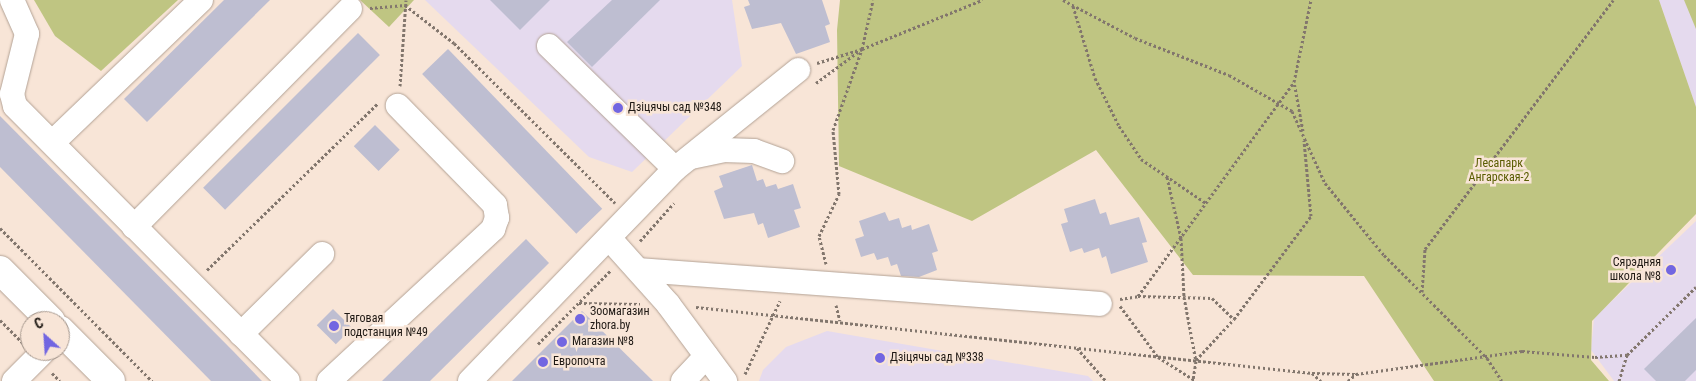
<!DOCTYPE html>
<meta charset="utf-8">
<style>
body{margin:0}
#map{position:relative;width:1696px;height:381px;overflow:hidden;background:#f8e5d7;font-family:"Roboto Condensed",sans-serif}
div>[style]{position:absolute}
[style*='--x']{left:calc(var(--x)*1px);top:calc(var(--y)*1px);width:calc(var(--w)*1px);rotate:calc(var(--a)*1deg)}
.education>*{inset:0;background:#e5daee}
.green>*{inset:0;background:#bfc582}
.building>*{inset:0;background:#bebed1;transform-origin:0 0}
.path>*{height:3px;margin-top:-1.5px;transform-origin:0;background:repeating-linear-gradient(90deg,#82766d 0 2.5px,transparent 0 5px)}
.roads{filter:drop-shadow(0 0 1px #b3a295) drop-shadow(0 0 1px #b3a295)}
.minor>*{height:24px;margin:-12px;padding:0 12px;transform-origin:12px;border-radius:12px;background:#fff}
.major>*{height:28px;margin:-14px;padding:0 14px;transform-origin:14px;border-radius:14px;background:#fff}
.dots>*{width:14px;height:14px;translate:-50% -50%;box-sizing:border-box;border:2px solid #f8e5d7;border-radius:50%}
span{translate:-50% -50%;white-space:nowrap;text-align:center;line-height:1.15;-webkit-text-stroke:5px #f8e5d7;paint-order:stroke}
.poi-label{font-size:12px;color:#1f1914}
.left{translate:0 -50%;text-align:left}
.right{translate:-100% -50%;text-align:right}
.park-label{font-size:12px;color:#595c00}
.north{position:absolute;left:20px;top:311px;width:50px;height:50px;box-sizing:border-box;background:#f8e5d7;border:1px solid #a19389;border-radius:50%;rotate:334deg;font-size:14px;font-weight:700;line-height:20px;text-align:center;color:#1f1914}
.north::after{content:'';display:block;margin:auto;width:18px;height:22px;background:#7266e1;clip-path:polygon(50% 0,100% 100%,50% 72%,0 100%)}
</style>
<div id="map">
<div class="education">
<i style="clip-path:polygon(425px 0,732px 0,742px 66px,632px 172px,589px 157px)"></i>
<i style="clip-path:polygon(1659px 0,1696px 0,1696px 108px)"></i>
<i style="clip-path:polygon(1696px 221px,1696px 381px,1614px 381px,1591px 350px,1594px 318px)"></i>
<i style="clip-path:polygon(827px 331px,1088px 376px,1093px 381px,759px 381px,763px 370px,786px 347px)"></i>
</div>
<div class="green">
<i style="clip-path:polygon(34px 0,178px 0,101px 71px,55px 36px)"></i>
<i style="clip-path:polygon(360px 0,414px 0,389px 27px)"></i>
<i style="clip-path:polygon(840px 0,1659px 0,1696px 107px,1696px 214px,1592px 321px,1591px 360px,1609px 381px,1434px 381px,1364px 276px,1193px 275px,1096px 150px,972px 221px,839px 166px,837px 30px)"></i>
<i style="clip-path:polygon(1684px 0,1696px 0,1696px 29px)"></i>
</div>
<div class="building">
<i style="clip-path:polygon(224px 0,270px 0,147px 122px,124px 99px)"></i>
<i style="clip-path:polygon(490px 0,550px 0,520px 30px)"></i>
<i style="clip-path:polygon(612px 0,660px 0,592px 67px,567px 42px)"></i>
<i style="clip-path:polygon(748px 0,822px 0,830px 24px,825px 26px,830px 42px,796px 54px,781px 23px,752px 29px,744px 7px,750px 5px)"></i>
<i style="left:358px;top:33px;width:31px;height:219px;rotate:45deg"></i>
<i style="left:448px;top:49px;width:222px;height:36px;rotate:46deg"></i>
<i style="clip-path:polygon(0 116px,232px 350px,262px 381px,211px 381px,0 167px)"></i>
<i style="left:375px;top:125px;width:35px;height:30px;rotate:45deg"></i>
<i style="clip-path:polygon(752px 165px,757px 181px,763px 179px,766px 187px,776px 184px,778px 189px,793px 184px,801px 208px,794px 210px,800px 227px,768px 238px,763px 223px,758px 225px,754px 213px,724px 219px,714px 191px,723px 187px,719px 176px)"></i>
<i style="clip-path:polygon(1095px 199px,1100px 214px,1106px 212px,1110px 225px,1139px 217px,1147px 242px,1142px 243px,1148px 262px,1111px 274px,1106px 256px,1102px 258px,1099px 248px,1084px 253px,1082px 248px,1070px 252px,1061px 224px,1068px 222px,1064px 209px)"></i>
<i style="clip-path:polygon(885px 212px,889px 221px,899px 218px,902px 228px,911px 225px,912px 230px,929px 224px,938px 251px,932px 253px,937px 270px,919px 277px,901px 276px,897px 264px,891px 266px,888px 257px,877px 260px,874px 253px,861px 257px,855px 239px,864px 236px,859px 221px)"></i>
<i style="clip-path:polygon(526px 239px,549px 263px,430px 381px,382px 381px)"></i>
<i style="left:333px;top:309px;width:27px;height:23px;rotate:45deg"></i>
<i style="clip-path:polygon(582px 311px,653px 381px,512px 381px)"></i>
<i style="clip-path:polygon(1696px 318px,1696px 370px,1685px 381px,1656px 381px,1644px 369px)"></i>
</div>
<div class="path">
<i style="--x:1063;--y:0;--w:81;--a:27.8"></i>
<i style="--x:1135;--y:38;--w:101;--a:21.5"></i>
<i style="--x:1229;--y:75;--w:73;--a:29.7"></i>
<i style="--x:1292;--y:111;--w:79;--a:65.4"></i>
<i style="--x:1325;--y:183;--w:93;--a:50.7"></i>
<i style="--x:1384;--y:255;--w:146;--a:45"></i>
<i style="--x:1487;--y:358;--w:27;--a:57"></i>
<i style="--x:1073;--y:6;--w:75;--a:73"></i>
<i style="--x:1095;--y:78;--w:54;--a:63.4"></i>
<i style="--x:1119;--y:126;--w:40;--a:56"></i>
<i style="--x:1141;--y:159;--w:78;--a:34.1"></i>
<i style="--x:370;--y:8;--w:35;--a:-5"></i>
<i style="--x:405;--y:5;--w:62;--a:37.8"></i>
<i style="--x:454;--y:43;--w:227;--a:44.8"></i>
<i style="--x:817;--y:63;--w:47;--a:-17.3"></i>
<i style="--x:862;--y:49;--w:50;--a:-77.3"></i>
<i style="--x:816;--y:83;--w:57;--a:-36.5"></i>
<i style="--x:862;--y:49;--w:130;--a:-22.2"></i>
<i style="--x:400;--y:86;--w:86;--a:-86"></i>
<i style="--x:1303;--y:131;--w:50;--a:-100.4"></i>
<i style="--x:1294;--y:82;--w:84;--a:-78.3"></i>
<i style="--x:1167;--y:177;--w:63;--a:77.1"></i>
<i style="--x:1181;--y:238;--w:59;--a:87.1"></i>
<i style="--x:1184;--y:297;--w:65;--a:79.4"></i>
<i style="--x:1196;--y:361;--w:20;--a:99"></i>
<i style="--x:0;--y:228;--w:216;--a:45.2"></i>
<i style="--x:640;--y:241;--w:51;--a:-48.2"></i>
<i style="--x:826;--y:264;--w:29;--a:-104"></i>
<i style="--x:819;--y:236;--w:47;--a:-64.5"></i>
<i style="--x:839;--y:194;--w:64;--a:-95.4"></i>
<i style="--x:833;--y:130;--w:86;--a:-70.3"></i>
<i style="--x:207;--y:270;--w:239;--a:-44.3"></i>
<i style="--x:1422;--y:292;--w:43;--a:-86"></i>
<i style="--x:1425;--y:249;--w:312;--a:-52.9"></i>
<i style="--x:1138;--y:296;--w:265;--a:-53.9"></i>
<i style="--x:1120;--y:299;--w:18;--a:-9"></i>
<i style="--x:1138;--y:296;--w:74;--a:1.5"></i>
<i style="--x:1212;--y:298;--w:30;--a:44"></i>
<i style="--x:579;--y:303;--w:61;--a:0.9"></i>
<i style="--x:836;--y:305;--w:16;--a:76"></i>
<i style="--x:1120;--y:306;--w:64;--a:53.3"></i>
<i style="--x:1158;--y:357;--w:45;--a:32.3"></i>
<i style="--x:696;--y:307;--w:620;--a:6.12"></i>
<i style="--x:1312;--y:373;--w:12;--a:42"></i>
<i style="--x:0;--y:320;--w:33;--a:45"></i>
<i style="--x:538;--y:344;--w:104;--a:-45.4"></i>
<i style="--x:1077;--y:348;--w:44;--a:48.7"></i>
<i style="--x:1196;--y:360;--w:56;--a:-47.2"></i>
<i style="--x:1234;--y:319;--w:129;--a:-53.2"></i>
<i style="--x:1311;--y:216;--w:76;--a:-95.3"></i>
<i style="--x:52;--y:373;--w:11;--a:45"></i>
<i style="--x:1312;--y:373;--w:43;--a:1.3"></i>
<i style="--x:745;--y:374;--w:81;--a:-64.4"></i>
<i style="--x:1348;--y:381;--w:11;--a:-41"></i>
<i style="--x:1356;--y:374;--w:168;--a:-7.9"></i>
<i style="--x:1522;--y:351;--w:73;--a:4.7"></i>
<i style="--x:1595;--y:357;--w:32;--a:-4"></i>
<i style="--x:1627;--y:355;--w:97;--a:-44.6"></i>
<i style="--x:1619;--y:381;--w:27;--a:-73"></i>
</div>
<div class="roads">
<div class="minor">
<i style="--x:12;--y:0;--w:37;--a:66"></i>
<i style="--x:27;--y:34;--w:62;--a:104"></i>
<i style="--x:12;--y:94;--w:12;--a:76"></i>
<i style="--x:15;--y:106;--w:387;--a:45.2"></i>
<i style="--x:549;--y:46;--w:176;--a:44.3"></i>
<i style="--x:53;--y:142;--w:205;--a:-43.8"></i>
<i style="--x:691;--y:157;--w:33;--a:-12"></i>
<i style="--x:723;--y:150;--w:31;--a:2"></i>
<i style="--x:754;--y:151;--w:30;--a:20"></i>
<i style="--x:134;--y:227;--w:307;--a:-45.3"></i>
<i style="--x:609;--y:238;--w:89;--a:48.2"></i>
<i style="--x:668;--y:304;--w:96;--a:53.5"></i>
<i style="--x:639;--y:270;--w:462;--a:4.2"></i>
<i style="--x:241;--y:334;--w:114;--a:-44.6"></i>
<i style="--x:14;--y:381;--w:42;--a:-45"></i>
<i style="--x:329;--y:381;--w:224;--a:-42.8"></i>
<i style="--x:493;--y:229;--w:12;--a:-70"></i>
<i style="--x:497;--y:218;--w:13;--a:-99"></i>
<i style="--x:495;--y:205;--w:139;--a:-134.4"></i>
<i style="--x:470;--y:381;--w:295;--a:-46"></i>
<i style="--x:675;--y:169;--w:158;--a:-38.8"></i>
<i style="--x:683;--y:381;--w:34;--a:-47"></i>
</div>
<div class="major">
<i style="--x:0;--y:270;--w:72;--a:45"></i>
<i style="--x:60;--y:330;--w:72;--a:45"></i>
</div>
</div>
<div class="dots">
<i style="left:618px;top:108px;background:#7266e1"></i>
<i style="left:1671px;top:270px;background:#7266e1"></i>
<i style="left:580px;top:319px;background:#7266e1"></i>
<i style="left:334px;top:326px;background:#7266e1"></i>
<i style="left:562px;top:342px;background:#7266e1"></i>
<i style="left:880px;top:358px;background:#7266e1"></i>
<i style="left:543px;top:362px;background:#7266e1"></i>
</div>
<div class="poi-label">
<span class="left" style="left:628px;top:108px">Дзіцячы сад №348</span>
<span class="right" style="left:1661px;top:270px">Сярэдняя<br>школа №8</span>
<span class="left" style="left:590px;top:319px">Зоомагазин<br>zhora.by</span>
<span class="left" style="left:344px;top:326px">Тяговая<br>подстанция №49</span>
<span class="left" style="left:572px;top:342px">Магазин №8</span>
<span class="left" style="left:890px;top:358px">Дзіцячы сад №338</span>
<span class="left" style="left:553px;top:362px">Европочта</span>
</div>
<div class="park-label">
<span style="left:1499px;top:171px">Лесапарк<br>Ангарская-2</span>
</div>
<div class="north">С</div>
</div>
